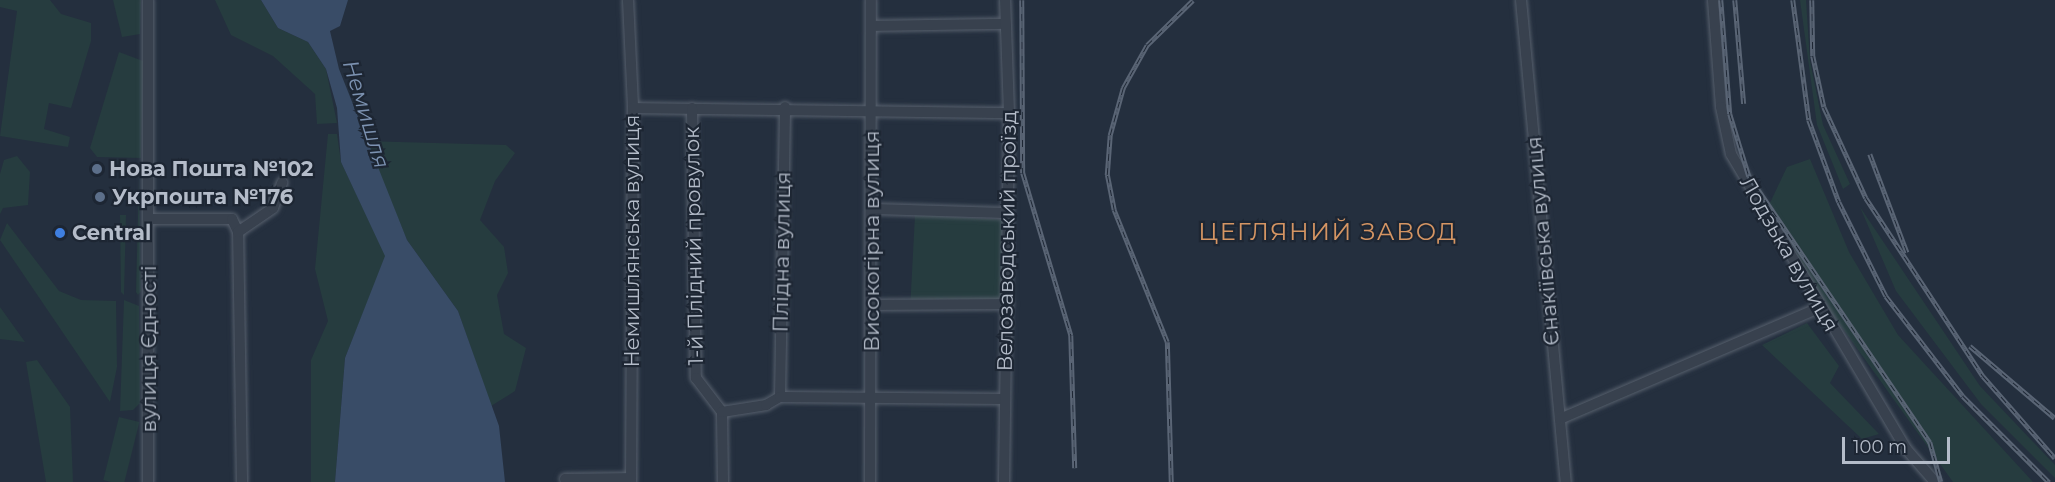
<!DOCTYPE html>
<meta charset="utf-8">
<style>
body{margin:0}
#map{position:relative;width:2055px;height:482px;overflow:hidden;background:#242f3e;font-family:Montserrat,sans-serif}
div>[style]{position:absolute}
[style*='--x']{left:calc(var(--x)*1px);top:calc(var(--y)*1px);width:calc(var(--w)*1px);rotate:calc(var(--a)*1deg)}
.green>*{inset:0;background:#263c3f;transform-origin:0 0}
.water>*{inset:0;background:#394c67}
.roads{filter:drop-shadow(0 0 2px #565f6c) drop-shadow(0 0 2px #565f6c)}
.minor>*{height:10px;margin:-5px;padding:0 5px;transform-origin:5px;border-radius:5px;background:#38414e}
.rail>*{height:4.5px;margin-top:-2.25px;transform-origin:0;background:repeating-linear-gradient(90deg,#1d2633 0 7px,#5a6575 0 14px);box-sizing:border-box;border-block:2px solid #5a6575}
.dots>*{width:16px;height:16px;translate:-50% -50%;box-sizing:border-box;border:3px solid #1d2633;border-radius:50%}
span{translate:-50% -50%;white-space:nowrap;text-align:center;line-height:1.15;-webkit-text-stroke:4.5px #1d2633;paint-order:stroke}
.poi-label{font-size:21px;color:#b4bcc9;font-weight:700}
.left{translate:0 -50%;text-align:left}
.street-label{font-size:21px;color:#b4bcc9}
.water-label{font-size:22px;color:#7c92b1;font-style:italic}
.quarter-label{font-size:24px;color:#d59563;letter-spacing:1.5px}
.scale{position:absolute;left:1842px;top:437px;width:108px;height:27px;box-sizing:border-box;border:3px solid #b4bcc9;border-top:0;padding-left:8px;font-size:18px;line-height:21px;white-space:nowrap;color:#b4bcc9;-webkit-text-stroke:4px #1d2633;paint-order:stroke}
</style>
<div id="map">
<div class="green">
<i style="clip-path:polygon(0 0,50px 0,61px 14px,91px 23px,91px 41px,71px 108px,49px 103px,44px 129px,70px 137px,68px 147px,0 136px,17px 11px,0 7px)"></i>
<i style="clip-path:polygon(113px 0,141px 0,140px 34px,122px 37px)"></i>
<i style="clip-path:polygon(215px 0,261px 0,278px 28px,308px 42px,326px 69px,337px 123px,317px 124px,315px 94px,273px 56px,231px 35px)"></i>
<i style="clip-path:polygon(1800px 0,1806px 0,1810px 61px,1823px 125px,1850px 184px,1843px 189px,1817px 125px)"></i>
<i style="clip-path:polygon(119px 52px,143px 61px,141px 158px,97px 157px,90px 148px)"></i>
<i style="clip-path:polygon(328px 134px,337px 134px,341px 162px,386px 256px,345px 358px,335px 482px,311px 482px,311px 360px,328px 321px,315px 269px)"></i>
<i style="clip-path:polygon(363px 141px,506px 145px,515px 153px,495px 181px,480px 220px,504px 247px,508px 273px,497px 295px,504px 334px,526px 348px,515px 391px,491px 406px,458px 311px,407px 240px)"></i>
<i style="clip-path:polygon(17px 156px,30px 172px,28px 205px,3px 208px,0 214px,0 174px,4px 160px)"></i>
<i style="clip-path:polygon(1810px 159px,1849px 252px,1898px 335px,2033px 482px,1953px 482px,1828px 308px,1769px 205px,1787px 167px)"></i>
<i style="clip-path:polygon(139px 177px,141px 291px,138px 295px,136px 292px)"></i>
<i style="clip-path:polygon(1860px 207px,1980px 386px,2055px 465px,2055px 478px,1981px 404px,1896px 291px)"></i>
<i style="clip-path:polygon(120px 215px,126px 215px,124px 295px,121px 292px)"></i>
<i style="left:915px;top:215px;width:90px;height:88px;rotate:3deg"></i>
<i style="clip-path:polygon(7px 223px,59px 291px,81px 300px,116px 301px,117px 367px,110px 402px,0 240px)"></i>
<i style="clip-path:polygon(124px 300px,139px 306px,140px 403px,133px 410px,120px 411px)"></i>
<i style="clip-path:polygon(0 307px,25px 342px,0 339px)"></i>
<i style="clip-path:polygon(1807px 323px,1839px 366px,1830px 383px,1879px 434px,1862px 439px,1762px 345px)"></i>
<i style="clip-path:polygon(37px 360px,70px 407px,73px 482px,46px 482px,26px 362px)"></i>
<i style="left:119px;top:417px;width:21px;height:65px;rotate:14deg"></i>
</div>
<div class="water">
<i style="clip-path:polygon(261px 0,348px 0,340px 26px,330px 31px,339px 69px,407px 240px,458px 311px,499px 426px,505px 482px,335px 482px,345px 358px,385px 256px,341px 162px,337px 108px,326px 69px,308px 42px,278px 28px)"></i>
</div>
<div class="roads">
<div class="minor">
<i style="--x:628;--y:0;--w:108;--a:87.3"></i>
<i style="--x:633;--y:108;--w:374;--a:90.3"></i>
<i style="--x:1521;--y:0;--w:484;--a:84.7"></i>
<i style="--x:1713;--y:0;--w:107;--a:85.7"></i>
<i style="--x:1721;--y:107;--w:48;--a:78"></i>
<i style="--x:1731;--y:154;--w:344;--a:59.3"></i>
<i style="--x:1907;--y:450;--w:43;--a:48.8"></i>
<i style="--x:872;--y:26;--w:133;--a:-0.9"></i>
<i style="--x:633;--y:108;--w:376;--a:0.8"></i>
<i style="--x:692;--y:108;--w:270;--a:89.2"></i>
<i style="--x:696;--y:378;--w:43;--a:52.6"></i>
<i style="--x:722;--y:412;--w:70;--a:89.2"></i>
<i style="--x:872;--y:209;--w:135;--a:1.7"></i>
<i style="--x:150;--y:219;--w:82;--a:0"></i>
<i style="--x:232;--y:219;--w:14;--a:65"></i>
<i style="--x:872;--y:305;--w:136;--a:-0.4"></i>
<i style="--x:780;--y:397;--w:290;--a:-89"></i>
<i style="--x:722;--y:412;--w:45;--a:-9"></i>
<i style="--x:766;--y:405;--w:16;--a:-30"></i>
<i style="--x:780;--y:397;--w:225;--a:0.5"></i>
<i style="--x:1560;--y:419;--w:282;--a:-23.2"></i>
<i style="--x:565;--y:479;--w:66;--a:-0.9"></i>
<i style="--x:148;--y:482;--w:482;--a:-90"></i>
<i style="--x:242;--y:482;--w:250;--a:-90.9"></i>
<i style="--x:238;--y:232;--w:42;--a:-34.4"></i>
<i style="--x:273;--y:208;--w:27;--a:-70"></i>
<i style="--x:870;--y:482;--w:482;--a:-89.9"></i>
<i style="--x:1004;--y:482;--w:369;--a:-89.2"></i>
<i style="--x:1009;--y:113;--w:113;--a:-92"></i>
</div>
</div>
<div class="rail">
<i style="--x:1022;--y:0;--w:173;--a:89.7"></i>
<i style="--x:1023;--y:173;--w:169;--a:73.5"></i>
<i style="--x:1071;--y:335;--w:133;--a:88.3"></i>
<i style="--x:1721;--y:0;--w:114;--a:85.5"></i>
<i style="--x:1730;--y:114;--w:65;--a:73"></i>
<i style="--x:1749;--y:176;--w:322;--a:55.8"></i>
<i style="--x:1930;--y:442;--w:41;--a:74.6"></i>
<i style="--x:1735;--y:0;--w:104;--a:85.1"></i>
<i style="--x:1793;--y:0;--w:121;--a:82.4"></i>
<i style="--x:1809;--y:120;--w:87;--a:69.9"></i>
<i style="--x:1839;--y:202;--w:105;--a:63.4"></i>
<i style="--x:1886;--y:296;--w:126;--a:52.4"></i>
<i style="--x:1963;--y:396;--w:122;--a:45"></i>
<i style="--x:1812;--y:0;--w:56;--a:89"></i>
<i style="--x:1813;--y:56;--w:52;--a:77.8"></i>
<i style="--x:1824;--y:107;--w:100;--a:65.2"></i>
<i style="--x:1866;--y:198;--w:213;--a:56.7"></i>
<i style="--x:1983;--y:376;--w:109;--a:48.7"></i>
<i style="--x:1870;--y:154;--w:105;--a:69.3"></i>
<i style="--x:1970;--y:346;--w:111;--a:40.3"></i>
<i style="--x:1171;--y:482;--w:140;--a:-91.6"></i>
<i style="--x:1167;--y:342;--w:142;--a:-111.9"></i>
<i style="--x:1114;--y:210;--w:36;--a:-101"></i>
<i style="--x:1107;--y:175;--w:40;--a:-85.7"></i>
<i style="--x:1110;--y:135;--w:49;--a:-74.5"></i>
<i style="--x:1123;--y:88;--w:49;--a:-60.8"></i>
<i style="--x:1147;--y:45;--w:64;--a:-44.4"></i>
</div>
<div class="dots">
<i style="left:97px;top:169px;background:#5c6f8a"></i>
<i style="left:100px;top:197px;background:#5c6f8a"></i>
<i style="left:60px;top:233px;background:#3f7fe0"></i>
</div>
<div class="poi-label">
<span class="left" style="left:109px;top:169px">Нова Пошта №102</span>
<span class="left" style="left:112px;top:197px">Укрпошта №176</span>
<span class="left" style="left:72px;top:233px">Central</span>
</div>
<div class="street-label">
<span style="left:632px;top:241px;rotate:-90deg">Немишлянська вулиця</span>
<span style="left:872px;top:241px;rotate:-90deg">Високогірна вулиця</span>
<span style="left:1007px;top:241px;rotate:-89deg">Велозаводський проїзд</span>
<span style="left:1543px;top:241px;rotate:-95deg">Єнакіївська вулиця</span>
<span style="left:694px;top:246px;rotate:-91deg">1-й Плідний провулок</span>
<span style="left:782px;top:252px;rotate:-89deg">Плідна вулиця</span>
<span style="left:1789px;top:254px;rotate:60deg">Лодзька вулиця</span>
<span style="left:149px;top:349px;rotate:-90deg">вулиця Єдності</span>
</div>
<div class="water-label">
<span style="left:366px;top:114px;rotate:73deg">Немишля</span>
</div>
<div class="quarter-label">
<span style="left:1328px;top:232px">ЦЕГЛЯНИЙ ЗАВОД</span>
</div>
<div class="scale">100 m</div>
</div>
